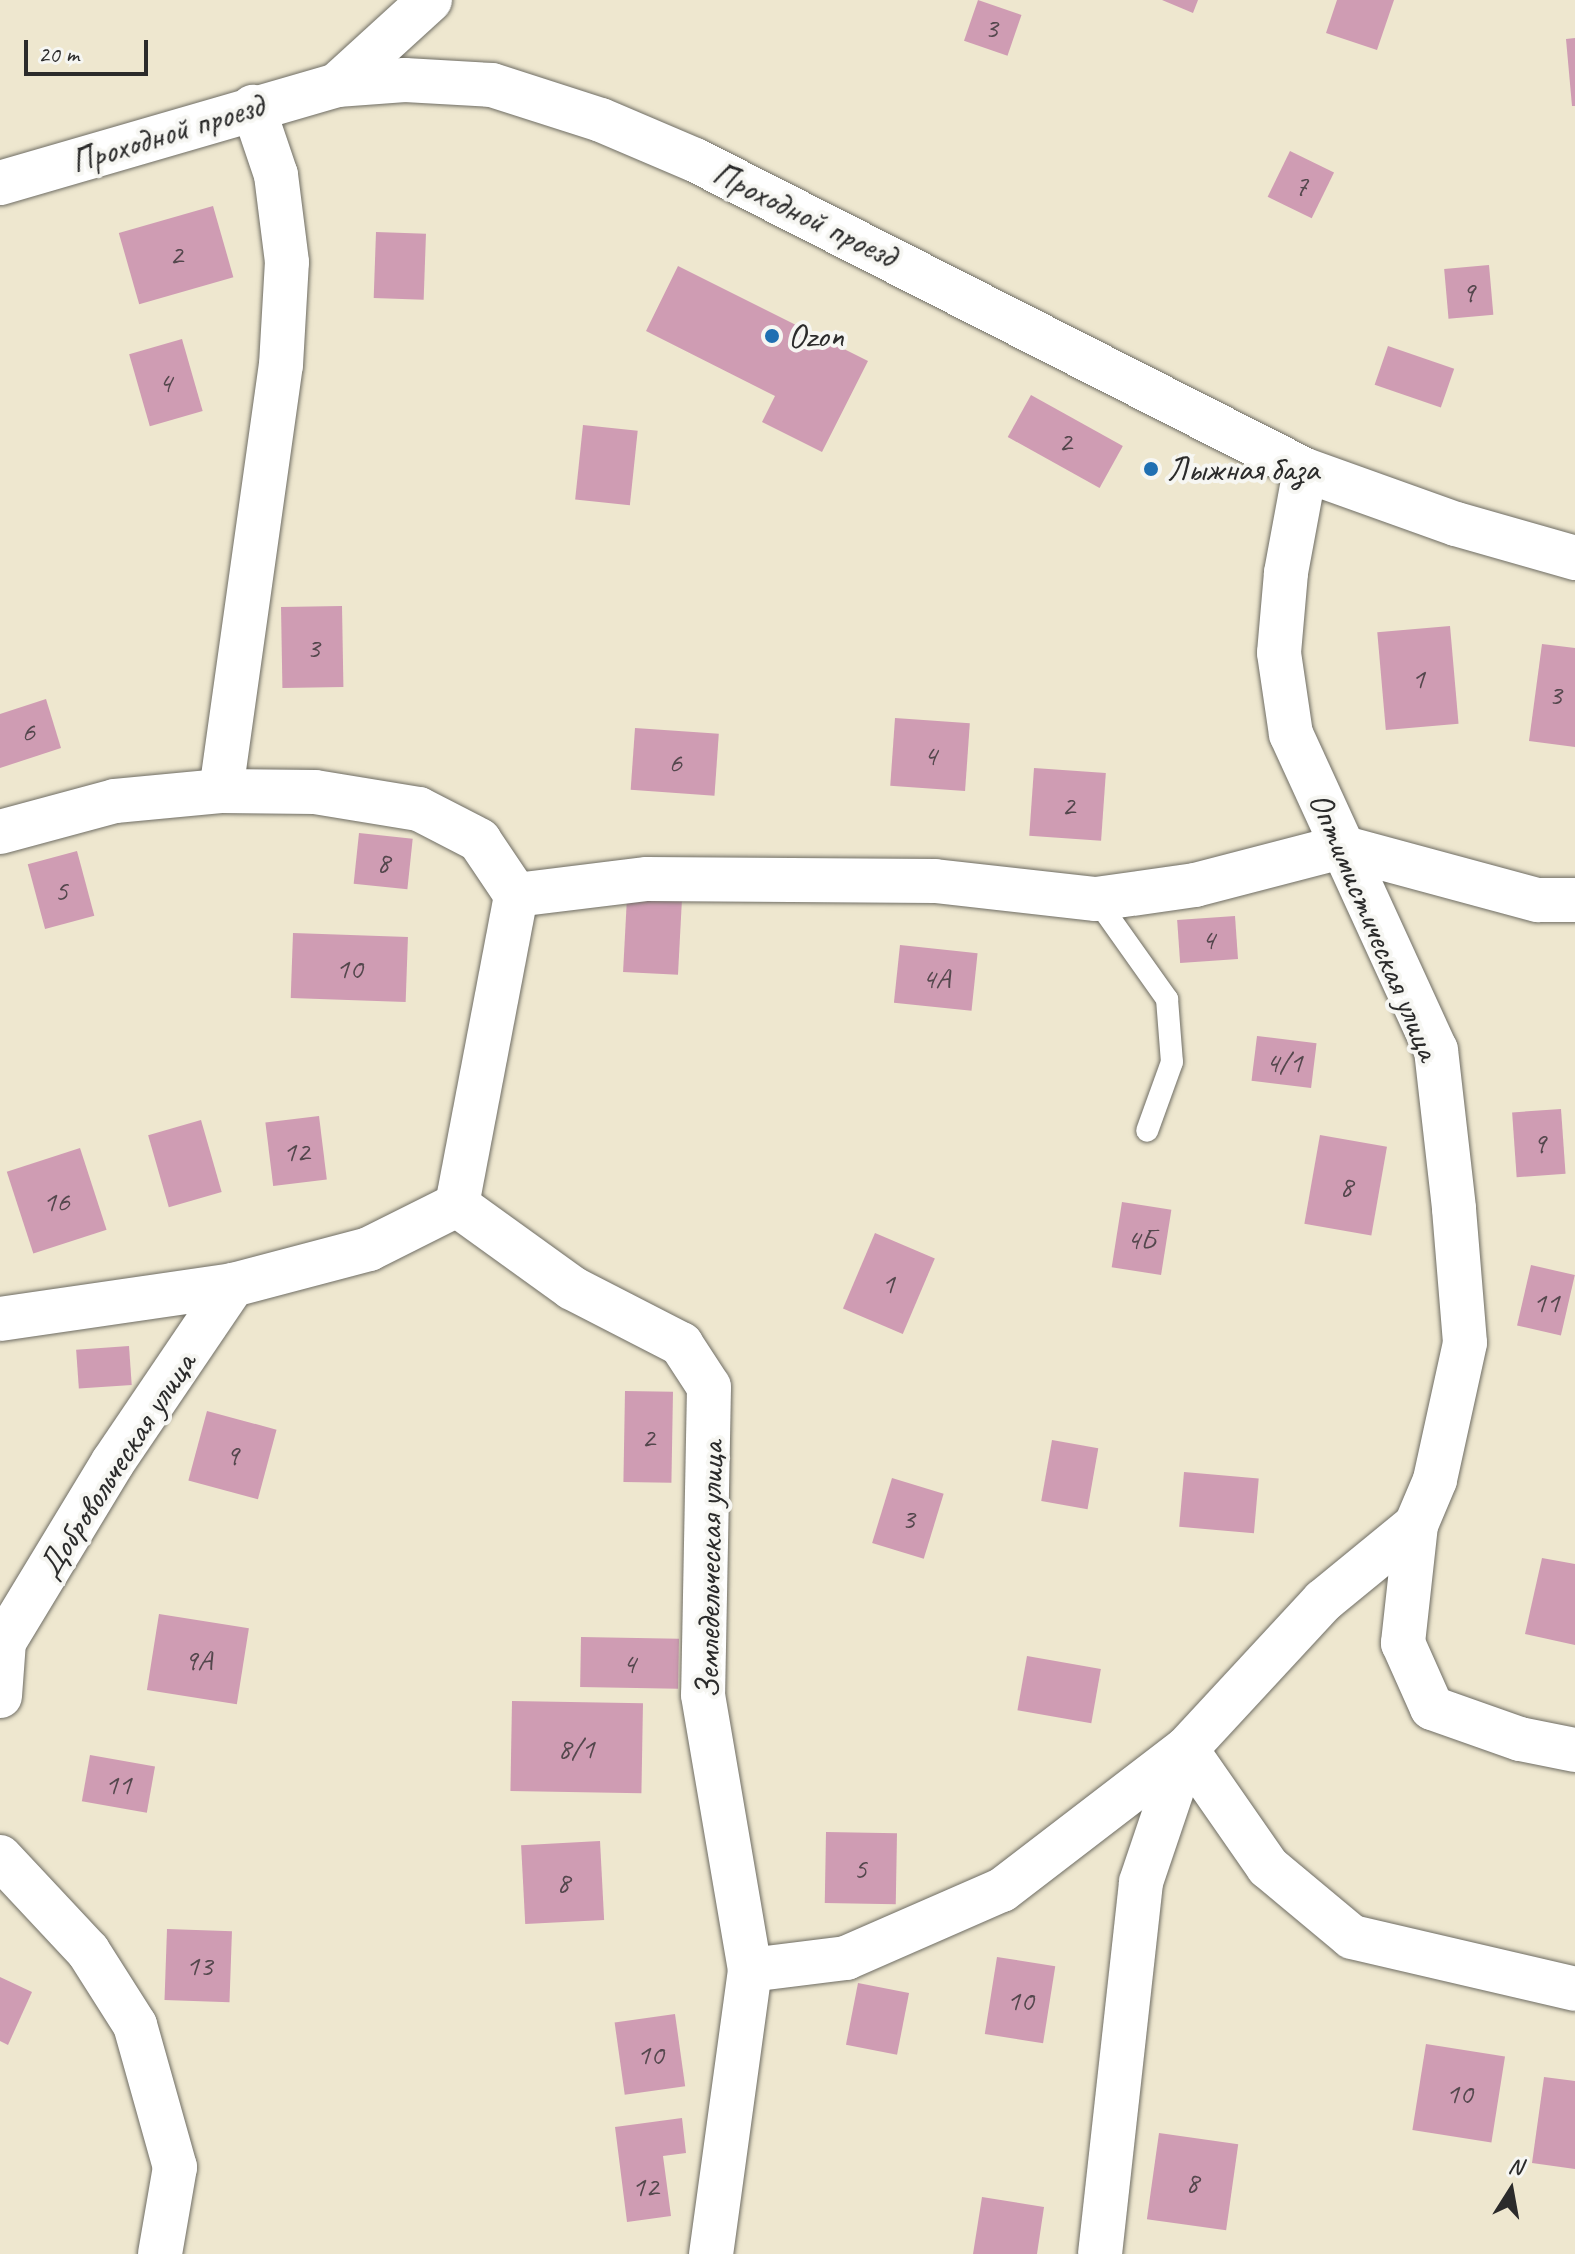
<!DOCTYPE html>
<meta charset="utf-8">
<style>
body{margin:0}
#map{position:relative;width:1575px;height:2254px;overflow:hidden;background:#eee7cf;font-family:Caveat,sans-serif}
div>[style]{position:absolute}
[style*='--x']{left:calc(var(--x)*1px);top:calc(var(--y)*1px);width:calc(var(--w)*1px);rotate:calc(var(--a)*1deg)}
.building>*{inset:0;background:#cf9cb3;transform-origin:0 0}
.roads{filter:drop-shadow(0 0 2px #6f6d64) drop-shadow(0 0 2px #6f6d64)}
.service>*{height:22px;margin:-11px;padding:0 11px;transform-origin:11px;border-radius:11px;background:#fff}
.minor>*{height:44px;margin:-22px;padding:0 22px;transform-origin:22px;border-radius:22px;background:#fff}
.tertiary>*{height:44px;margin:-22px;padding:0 22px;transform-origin:22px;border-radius:22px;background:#fff}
.dots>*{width:22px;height:22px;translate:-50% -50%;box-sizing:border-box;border:4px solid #f6f6f2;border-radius:50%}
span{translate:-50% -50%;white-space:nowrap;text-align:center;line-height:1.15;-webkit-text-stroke:8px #f6f6f2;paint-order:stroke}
.number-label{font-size:30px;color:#54474d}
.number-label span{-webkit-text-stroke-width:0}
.street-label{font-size:34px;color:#2b2b2b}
.poi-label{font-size:34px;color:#2b2b2b}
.left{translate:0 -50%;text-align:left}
.north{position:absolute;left:1471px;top:2150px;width:80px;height:80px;-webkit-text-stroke:6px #f6f6f2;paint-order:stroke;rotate:11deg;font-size:22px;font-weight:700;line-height:32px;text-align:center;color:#2b2b2b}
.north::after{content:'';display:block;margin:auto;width:28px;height:36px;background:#2b2b2b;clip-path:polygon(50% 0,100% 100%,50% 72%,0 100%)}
.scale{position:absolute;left:24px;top:40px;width:124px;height:36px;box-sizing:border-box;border:4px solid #2b2b2b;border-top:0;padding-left:10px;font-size:24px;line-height:28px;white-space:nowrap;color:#2b2b2b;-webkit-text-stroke:6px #f6f6f2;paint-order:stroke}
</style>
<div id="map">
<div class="building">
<i style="left:978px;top:0;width:46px;height:43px;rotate:19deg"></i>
<i style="clip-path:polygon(1162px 0,1198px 0,1193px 13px)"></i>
<i style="clip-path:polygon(1337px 0,1394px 0,1377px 50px,1326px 33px)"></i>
<i style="clip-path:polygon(1575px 38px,1575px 106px,1572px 106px,1566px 39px)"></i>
<i style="left:1290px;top:151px;width:49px;height:51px;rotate:26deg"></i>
<i style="left:213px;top:206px;width:74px;height:98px;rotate:74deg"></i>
<i style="left:376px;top:232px;width:50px;height:66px;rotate:2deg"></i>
<i style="left:1489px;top:265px;width:50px;height:45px;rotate:85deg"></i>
<i style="clip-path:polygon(678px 266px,868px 361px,822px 452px,762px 422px,775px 396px,646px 331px)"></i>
<i style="left:182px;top:339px;width:75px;height:55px;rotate:74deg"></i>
<i style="left:1388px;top:346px;width:70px;height:41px;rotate:19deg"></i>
<i style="left:1031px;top:395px;width:105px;height:48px;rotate:29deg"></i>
<i style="left:583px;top:425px;width:55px;height:75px;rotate:6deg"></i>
<i style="left:342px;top:606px;width:81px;height:61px;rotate:89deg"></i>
<i style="left:1450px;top:626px;width:98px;height:73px;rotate:85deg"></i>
<i style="clip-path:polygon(1542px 644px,1575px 648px,1575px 747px,1529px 741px)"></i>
<i style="clip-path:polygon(46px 699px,61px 748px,0 768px,0 714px)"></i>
<i style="left:895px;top:718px;width:75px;height:68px;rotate:4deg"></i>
<i style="left:635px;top:728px;width:84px;height:62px;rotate:4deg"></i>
<i style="left:1034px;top:768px;width:72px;height:68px;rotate:4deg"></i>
<i style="left:359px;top:833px;width:54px;height:51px;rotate:6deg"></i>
<i style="left:77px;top:851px;width:67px;height:51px;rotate:75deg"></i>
<i style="left:627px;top:897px;width:55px;height:75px;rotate:3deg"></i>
<i style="left:1235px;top:916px;width:43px;height:58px;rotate:86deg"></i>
<i style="left:293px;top:933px;width:115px;height:65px;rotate:2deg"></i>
<i style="left:900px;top:945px;width:78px;height:58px;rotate:6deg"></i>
<i style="left:1257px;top:1036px;width:60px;height:45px;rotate:7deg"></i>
<i style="left:1561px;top:1109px;width:65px;height:49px;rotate:86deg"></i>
<i style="left:319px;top:1116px;width:64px;height:54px;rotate:83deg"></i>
<i style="left:201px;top:1120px;width:75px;height:55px;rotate:74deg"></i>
<i style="left:1320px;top:1135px;width:68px;height:90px;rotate:10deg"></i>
<i style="left:80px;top:1148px;width:86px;height:77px;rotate:72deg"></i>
<i style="left:1122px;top:1202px;width:50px;height:66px;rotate:9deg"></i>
<i style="left:875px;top:1233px;width:65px;height:82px;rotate:23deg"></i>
<i style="left:1531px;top:1265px;width:45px;height:62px;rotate:13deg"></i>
<i style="left:129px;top:1346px;width:39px;height:53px;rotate:86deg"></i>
<i style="left:625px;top:1391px;width:48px;height:91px;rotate:1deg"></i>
<i style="left:207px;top:1411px;width:72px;height:72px;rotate:15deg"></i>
<i style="left:1052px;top:1440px;width:47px;height:62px;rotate:10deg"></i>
<i style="left:1184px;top:1472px;width:75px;height:55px;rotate:5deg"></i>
<i style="left:892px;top:1478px;width:54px;height:68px;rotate:17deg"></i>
<i style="clip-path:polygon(1542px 1558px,1575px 1564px,1575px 1645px,1525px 1634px)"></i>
<i style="left:159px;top:1614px;width:91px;height:77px;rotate:9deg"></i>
<i style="left:581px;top:1637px;width:98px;height:50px;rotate:1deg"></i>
<i style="left:1027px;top:1656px;width:75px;height:55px;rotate:10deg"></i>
<i style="left:512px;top:1701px;width:131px;height:90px;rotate:1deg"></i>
<i style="left:90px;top:1755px;width:66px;height:47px;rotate:10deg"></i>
<i style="left:826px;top:1832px;width:71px;height:71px;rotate:1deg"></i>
<i style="left:600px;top:1841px;width:79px;height:79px;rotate:87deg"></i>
<i style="left:167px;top:1929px;width:65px;height:71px;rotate:2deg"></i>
<i style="left:997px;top:1957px;width:59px;height:78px;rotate:9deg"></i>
<i style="clip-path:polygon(0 1977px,32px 1992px,8px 2045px,0 2041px)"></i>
<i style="left:858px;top:1983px;width:52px;height:63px;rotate:11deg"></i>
<i style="left:675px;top:2014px;width:73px;height:61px;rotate:82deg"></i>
<i style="left:1426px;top:2044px;width:80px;height:87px;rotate:9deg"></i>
<i style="clip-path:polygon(1544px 2077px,1575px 2081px,1575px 2169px,1532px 2163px)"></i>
<i style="clip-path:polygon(682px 2118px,686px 2153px,663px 2156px,671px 2216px,627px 2222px,615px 2127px)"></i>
<i style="left:1159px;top:2133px;width:80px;height:87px;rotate:8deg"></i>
<i style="clip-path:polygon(982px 2197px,1044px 2207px,1037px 2254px,973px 2254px)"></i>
</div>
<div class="roads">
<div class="service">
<i style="--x:1096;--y:899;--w:123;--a:54.6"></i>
<i style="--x:1167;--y:999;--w:63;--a:85.5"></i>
<i style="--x:1172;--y:1062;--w:73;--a:109.9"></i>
</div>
<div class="minor">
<i style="--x:337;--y:85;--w:126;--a:-42.4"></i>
<i style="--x:1305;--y:470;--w:105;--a:100.5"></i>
<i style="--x:1286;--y:573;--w:80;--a:95"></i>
<i style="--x:1279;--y:653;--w:82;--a:81.6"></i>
<i style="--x:1291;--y:734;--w:348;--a:65.4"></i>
<i style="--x:1436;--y:1050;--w:160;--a:83.5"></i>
<i style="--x:1454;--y:1209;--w:134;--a:85.3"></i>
<i style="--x:1465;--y:1343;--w:140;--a:102.4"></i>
<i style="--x:1435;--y:1480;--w:49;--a:112.9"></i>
<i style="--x:1416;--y:1525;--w:119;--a:96.3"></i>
<i style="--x:1403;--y:1643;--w:71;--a:66"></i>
<i style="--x:1432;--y:1708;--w:93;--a:19.4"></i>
<i style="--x:1520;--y:1739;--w:56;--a:11.3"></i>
<i style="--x:221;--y:791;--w:430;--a:-82"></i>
<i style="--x:281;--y:365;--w:103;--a:-86.7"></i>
<i style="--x:287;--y:262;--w:88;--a:-97.2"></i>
<i style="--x:276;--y:175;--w:72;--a:-108.7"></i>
<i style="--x:0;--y:832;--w:119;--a:-15.1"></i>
<i style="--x:115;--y:801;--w:106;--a:-5.4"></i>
<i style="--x:221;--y:791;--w:94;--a:0.6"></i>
<i style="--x:315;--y:792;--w:105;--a:9.3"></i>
<i style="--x:419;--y:809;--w:68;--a:27.3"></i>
<i style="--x:479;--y:840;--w:66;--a:56.1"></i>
<i style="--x:516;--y:895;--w:132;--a:-7"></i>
<i style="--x:647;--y:879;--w:288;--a:0.4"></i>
<i style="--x:935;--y:881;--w:162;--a:6.4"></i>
<i style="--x:1096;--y:899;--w:100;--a:-8"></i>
<i style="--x:1195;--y:885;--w:151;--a:-14.6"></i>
<i style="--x:1341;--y:847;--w:204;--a:15.1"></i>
<i style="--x:1538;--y:900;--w:37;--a:0"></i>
<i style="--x:457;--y:1205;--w:142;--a:35.8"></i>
<i style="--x:572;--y:1288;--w:123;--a:27.2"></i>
<i style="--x:681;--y:1344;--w:51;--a:56.9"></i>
<i style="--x:709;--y:1387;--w:308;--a:91.1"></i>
<i style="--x:703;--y:1695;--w:279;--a:80.3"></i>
<i style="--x:750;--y:1970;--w:287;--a:97.8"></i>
<i style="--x:457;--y:1205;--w:316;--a:-79.2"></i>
<i style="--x:0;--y:1319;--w:235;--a:-8.3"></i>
<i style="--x:233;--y:1285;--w:141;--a:-14.8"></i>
<i style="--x:369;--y:1249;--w:98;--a:-26.6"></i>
<i style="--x:0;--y:1696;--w:54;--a:-85.8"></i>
<i style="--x:4;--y:1642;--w:210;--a:-58.8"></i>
<i style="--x:113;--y:1462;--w:214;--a:-55.9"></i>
<i style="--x:0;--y:1857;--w:129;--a:46.9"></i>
<i style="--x:88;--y:1951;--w:88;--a:57.6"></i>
<i style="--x:135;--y:2025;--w:148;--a:74.3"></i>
<i style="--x:175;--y:2167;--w:88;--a:99.8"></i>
<i style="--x:750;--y:1970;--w:97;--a:-7.1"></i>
<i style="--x:846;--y:1958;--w:170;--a:-23.6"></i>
<i style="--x:1002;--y:1890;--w:232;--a:-37.5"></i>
<i style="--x:1186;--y:1749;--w:144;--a:55.2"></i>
<i style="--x:1268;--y:1867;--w:109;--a:39.8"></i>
<i style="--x:1352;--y:1937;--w:229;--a:13.1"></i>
<i style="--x:1100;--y:2254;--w:374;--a:-83.7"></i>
<i style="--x:1141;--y:1882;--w:140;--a:-71.3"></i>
<i style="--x:1186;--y:1749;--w:202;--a:-47.2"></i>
<i style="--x:1323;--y:1601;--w:120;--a:-39.3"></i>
</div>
<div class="tertiary">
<i style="--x:0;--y:183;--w:351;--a:-16.2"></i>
<i style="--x:337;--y:85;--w:68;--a:-4.2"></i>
<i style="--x:405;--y:80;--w:87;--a:3.3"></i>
<i style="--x:492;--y:85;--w:114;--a:17.8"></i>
<i style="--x:601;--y:120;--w:102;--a:23.1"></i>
<i style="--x:695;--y:160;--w:684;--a:26.94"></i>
<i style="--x:1305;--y:470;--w:160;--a:19.7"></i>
<i style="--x:1456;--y:524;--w:124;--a:15.9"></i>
</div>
</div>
<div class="dots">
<i style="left:772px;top:336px;background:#1f6fb2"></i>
<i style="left:1151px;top:469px;background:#1f6fb2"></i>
</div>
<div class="number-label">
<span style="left:991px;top:27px">3</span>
<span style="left:1301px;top:185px">7</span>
<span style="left:176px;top:254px">2</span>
<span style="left:1468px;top:292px">9</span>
<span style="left:165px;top:382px">4</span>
<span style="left:1065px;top:441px">2</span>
<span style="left:313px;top:647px">3</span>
<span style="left:1418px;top:678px">1</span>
<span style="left:1555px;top:694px">3</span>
<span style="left:28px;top:731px">6</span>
<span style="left:930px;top:755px">4</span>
<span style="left:675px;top:762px">6</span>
<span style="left:1068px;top:805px">2</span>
<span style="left:383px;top:862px">8</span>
<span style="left:61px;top:890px">5</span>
<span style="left:1208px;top:939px">4</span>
<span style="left:349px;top:968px">10</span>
<span style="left:936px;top:978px">4А</span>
<span style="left:1284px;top:1062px">4/1</span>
<span style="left:1539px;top:1143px">9</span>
<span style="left:296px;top:1151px">12</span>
<span style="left:1346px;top:1186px">8</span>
<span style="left:56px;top:1201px">16</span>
<span style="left:1141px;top:1239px">4Б</span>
<span style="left:888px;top:1283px">1</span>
<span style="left:1546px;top:1302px">11</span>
<span style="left:648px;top:1437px">2</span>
<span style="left:232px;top:1455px">9</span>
<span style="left:908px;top:1518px">3</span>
<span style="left:198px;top:1660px">9А</span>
<span style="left:629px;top:1663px">4</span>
<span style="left:576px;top:1748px">8/1</span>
<span style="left:118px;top:1784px">11</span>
<span style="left:860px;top:1868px">5</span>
<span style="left:563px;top:1882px">8</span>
<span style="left:199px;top:1965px">13</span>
<span style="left:1020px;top:2000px">10</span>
<span style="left:650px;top:2054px">10</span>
<span style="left:1459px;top:2093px">10</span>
<span style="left:1192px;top:2182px">8</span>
<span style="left:645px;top:2186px">12</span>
</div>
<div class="street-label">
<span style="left:167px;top:133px;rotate:-17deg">Проходной проезд</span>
<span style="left:805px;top:214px;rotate:26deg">Проходной проезд</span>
<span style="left:1375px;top:926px;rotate:67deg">Оптимистическая улица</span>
<span style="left:116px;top:1465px;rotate:-57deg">Добровольческая улица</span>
<span style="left:709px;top:1570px;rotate:-89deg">Земледельческая улица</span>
</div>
<div class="poi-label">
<span class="left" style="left:788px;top:336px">Ozon</span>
<span class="left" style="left:1167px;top:469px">Лыжная база</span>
</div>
<div class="north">N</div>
<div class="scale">20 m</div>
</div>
